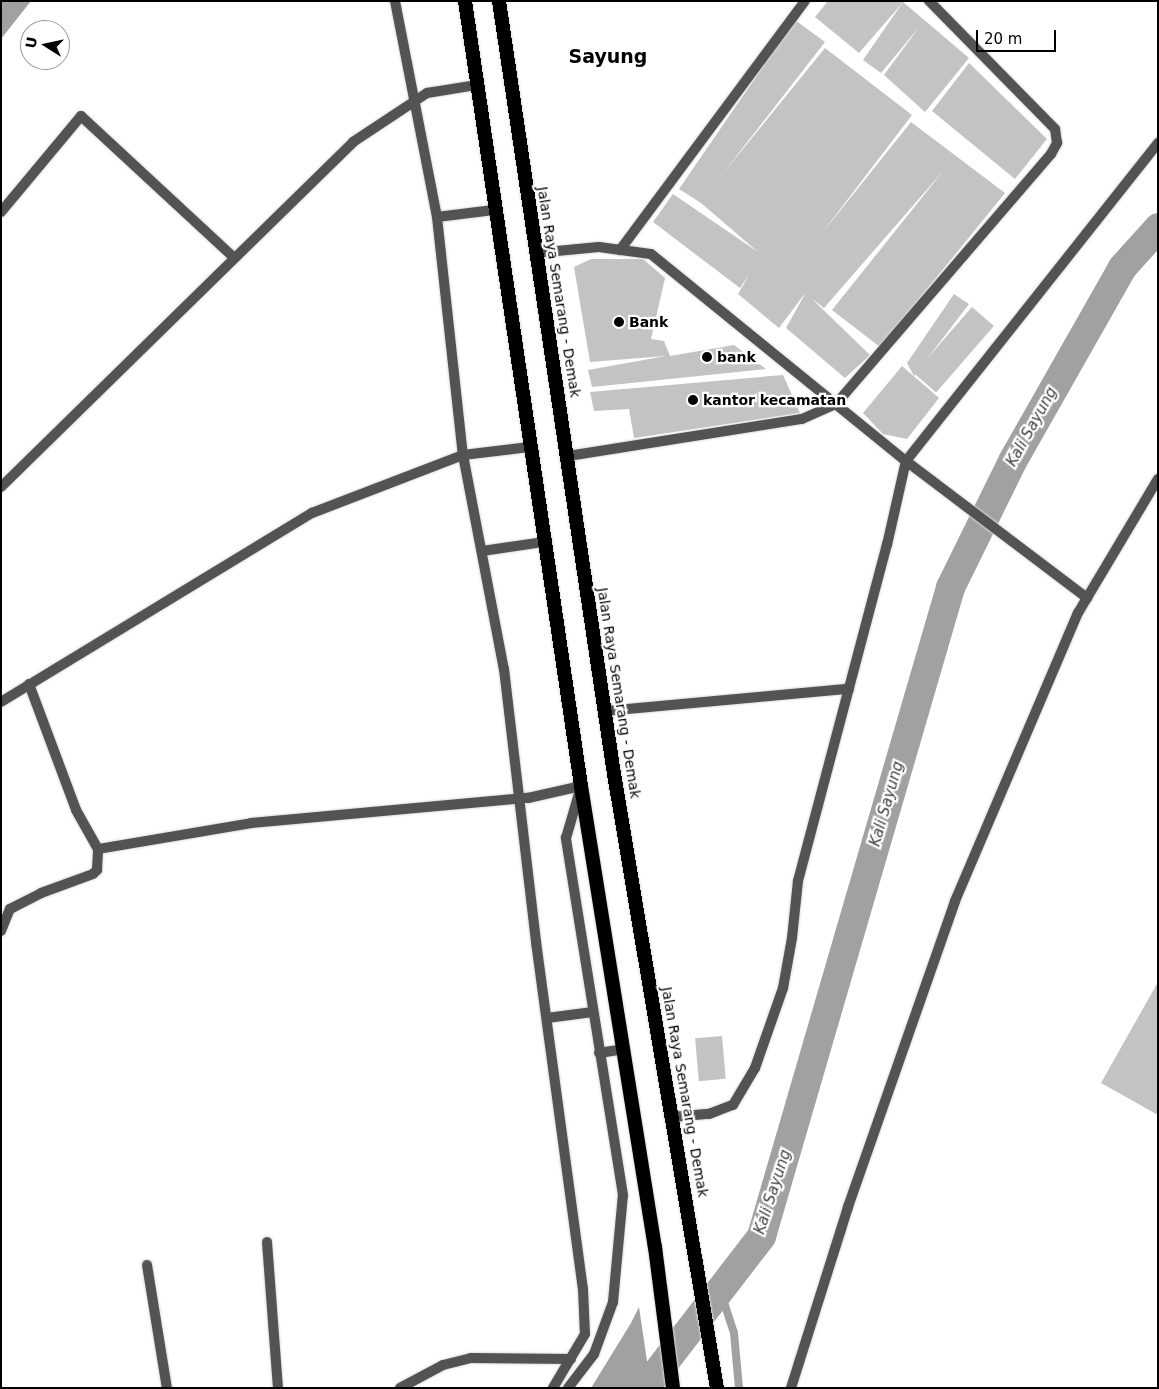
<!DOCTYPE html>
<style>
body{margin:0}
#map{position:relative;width:1159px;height:1389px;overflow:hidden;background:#fff;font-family:"DejaVu Sans",sans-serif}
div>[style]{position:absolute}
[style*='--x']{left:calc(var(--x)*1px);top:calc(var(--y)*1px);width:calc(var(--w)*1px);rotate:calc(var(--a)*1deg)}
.water>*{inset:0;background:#a1a1a1}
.stream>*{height:8px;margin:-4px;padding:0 4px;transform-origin:4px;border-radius:4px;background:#a1a1a1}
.canal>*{height:29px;margin:-14.5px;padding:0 14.5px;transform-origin:14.5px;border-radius:14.5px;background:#a1a1a1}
.building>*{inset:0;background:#c3c3c3;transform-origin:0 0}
.roads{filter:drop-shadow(0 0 1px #dbdbdb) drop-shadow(0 0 1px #dbdbdb)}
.service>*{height:10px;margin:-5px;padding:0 5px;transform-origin:5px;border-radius:5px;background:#535353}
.minor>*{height:10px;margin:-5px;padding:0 5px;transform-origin:5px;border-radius:5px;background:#535353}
.trunk>*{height:14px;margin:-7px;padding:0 7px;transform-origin:7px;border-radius:7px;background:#000}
.dots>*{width:14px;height:14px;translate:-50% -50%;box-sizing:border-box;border:2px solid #fff;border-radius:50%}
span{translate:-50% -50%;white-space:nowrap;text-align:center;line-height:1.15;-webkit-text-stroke:4.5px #fff;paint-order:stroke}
.street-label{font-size:14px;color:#000}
.poi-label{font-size:14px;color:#000;font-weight:700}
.left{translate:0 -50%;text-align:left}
.water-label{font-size:15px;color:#424242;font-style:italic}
.district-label{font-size:19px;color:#000;font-weight:700}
.frame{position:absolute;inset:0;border:2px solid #000;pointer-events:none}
.north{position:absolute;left:20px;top:20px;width:50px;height:50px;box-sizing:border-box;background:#fff;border:1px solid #999;border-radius:50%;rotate:280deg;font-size:14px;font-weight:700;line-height:20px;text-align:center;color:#000}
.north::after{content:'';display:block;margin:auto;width:18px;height:22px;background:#000;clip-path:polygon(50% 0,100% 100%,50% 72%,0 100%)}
.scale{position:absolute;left:976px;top:30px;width:80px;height:22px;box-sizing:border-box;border:2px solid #000;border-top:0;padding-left:6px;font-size:15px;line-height:18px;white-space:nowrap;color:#000;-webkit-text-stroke:4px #fff;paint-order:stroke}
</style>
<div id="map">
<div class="water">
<i style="clip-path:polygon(1px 1px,31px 1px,1px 39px)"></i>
<i style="clip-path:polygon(639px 1307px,651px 1388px,591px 1388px,631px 1323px)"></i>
</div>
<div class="stream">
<i style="--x:720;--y:1290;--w:45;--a:72"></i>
<i style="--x:734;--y:1333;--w:55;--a:84.8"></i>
</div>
<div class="canal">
<i style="--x:644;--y:1388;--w:192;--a:-52.4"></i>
<i style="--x:761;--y:1236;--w:676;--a:-73.76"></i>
<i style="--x:950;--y:587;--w:143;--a:-63.8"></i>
<i style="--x:1013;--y:459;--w:221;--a:-60.4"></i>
<i style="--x:1122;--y:267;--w:54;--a:-48"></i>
</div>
<div class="building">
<i style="clip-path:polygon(828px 1px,904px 1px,859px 53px,815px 17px)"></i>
<i style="clip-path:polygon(903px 2px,969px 58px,925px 112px,884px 75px,920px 26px,881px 73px,863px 60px)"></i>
<i style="clip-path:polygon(795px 20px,825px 42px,721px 176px,825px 48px,912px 115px,819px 237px,911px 122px,1005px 193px,880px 347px,832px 310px,944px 170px,824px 308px,811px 298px,870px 355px,845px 378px,786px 328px,806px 292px,779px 328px,738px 294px,750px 273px,740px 288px,653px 222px,673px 194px,758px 252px,701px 203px,679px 189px)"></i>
<i style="clip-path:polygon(969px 63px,1047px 139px,1015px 179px,932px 111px)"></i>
<i style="clip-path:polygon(591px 259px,643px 259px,665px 278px,651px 339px,664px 341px,670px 356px,734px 345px,766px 369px,592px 387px,588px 370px,666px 356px,590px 362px,574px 267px)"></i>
<i style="clip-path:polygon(954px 294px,969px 304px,914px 376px,907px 363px)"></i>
<i style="left:972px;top:307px;width:29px;height:88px;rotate:41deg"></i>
<i style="clip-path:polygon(902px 366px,939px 398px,907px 439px,883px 434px,863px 413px)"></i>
<i style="clip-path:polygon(783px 375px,800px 413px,634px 438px,629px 409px,594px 411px,590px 392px)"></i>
<i style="clip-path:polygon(1158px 982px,1158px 1115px,1101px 1083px)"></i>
<i style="left:722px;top:1036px;width:43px;height:27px;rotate:85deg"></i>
</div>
<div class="roads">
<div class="service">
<i style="--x:620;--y:250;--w:310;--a:-53.4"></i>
<i style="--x:536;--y:253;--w:63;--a:-5.4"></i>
<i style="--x:599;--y:247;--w:52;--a:7.7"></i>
<i style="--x:651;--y:254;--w:328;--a:39.1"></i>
<i style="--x:906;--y:461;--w:227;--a:37.1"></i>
<i style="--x:568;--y:456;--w:237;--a:-9"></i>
<i style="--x:802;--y:419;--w:37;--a:-24"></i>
<i style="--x:836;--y:404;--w:330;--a:-49.3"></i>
<i style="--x:1051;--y:154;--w:13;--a:-61"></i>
<i style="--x:1057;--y:143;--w:14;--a:-98"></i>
<i style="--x:1055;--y:129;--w:180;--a:-134.5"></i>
</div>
<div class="minor">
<i style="--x:395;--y:1;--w:220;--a:79"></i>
<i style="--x:437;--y:217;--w:239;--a:83.8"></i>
<i style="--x:463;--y:455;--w:218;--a:79.2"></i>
<i style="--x:504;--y:669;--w:275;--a:83.3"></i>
<i style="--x:536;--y:942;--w:350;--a:82.3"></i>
<i style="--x:583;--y:1289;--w:45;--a:87.5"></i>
<i style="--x:585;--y:1334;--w:63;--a:120.7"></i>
<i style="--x:1;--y:212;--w:125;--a:-50.2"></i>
<i style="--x:81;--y:116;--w:207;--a:42.8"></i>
<i style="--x:437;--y:217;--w:57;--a:-7"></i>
<i style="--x:1;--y:487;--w:493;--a:-44.4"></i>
<i style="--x:353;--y:142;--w:89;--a:-33.5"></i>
<i style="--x:427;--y:93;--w:51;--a:-9.1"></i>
<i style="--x:482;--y:551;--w:63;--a:-8.3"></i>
<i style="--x:29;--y:684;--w:134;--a:69.5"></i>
<i style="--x:76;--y:810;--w:45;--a:60.6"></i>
<i style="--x:1;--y:702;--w:364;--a:-31.3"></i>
<i style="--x:312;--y:513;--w:162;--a:-21"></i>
<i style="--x:463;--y:455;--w:67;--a:-6.8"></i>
<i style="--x:605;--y:711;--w:245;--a:-5.2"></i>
<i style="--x:1;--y:931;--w:24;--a:-68"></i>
<i style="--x:10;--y:909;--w:35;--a:-27"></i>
<i style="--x:41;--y:893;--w:55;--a:-20.1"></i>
<i style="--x:93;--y:874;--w:6;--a:-45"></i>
<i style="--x:97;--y:870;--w:21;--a:-87"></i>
<i style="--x:98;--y:849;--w:155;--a:-9.6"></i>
<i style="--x:251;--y:823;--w:278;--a:-5.2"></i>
<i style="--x:528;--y:798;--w:54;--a:-12.8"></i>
<i style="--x:547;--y:1018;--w:46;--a:-7.4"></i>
<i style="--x:599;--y:1053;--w:24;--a:-9"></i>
<i style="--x:672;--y:1117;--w:37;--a:-5"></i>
<i style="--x:709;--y:1114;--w:26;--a:-21"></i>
<i style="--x:733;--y:1105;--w:43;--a:-59.3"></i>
<i style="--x:755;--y:1068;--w:85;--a:-70.7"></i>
<i style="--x:783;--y:988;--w:51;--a:-79.8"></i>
<i style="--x:792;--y:938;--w:57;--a:-84"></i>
<i style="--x:798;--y:881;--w:348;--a:-75.2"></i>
<i style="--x:887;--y:545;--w:86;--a:-77.3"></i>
<i style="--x:906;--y:461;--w:406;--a:-51.6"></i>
<i style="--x:267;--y:1242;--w:146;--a:85.7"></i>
<i style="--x:147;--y:1265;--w:125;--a:80.8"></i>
<i style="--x:400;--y:1388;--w:49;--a:-28.1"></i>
<i style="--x:443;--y:1365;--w:29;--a:-14"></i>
<i style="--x:471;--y:1358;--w:100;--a:0.6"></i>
<i style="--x:568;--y:1388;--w:43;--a:-52.6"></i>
<i style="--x:594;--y:1354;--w:55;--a:-69.9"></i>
<i style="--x:613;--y:1302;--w:107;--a:-84.7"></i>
<i style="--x:623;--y:1195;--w:362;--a:-99.1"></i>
<i style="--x:566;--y:838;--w:50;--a:-73.7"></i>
<i style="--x:791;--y:1388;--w:190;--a:-72.5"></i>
<i style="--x:848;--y:1207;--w:324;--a:-70.7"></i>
<i style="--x:955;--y:901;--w:313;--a:-66.9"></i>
<i style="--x:1078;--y:613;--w:156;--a:-59.2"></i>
</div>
<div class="trunk">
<i style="--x:465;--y:1;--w:794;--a:81.59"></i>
<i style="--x:581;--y:786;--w:467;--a:80.9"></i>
<i style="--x:655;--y:1247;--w:142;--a:82.7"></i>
<i style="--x:499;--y:1;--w:782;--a:81.54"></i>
<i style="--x:614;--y:774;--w:623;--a:80.48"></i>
</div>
</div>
<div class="dots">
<i style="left:619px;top:322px;background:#000"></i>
<i style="left:707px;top:357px;background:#000"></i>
<i style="left:693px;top:400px;background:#000"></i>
</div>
<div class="street-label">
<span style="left:559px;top:292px;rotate:81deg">Jalan Raya Semarang - Demak</span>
<span style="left:619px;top:693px;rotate:81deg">Jalan Raya Semarang - Demak</span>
<span style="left:685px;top:1092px;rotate:80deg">Jalan Raya Semarang - Demak</span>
</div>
<div class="poi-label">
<span class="left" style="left:629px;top:322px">Bank</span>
<span class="left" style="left:717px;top:357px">bank</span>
<span class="left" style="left:703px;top:400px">kantor kecamatan</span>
</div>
<div class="water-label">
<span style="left:1032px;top:427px;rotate:-61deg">Kali Sayung</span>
<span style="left:887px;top:804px;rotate:-74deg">Kali Sayung</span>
<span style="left:773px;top:1192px;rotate:-72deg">Kali Sayung</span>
</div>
<div class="district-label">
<span style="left:608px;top:57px">Sayung</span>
</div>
<div class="frame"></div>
<div class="north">U</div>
<div class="scale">20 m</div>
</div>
